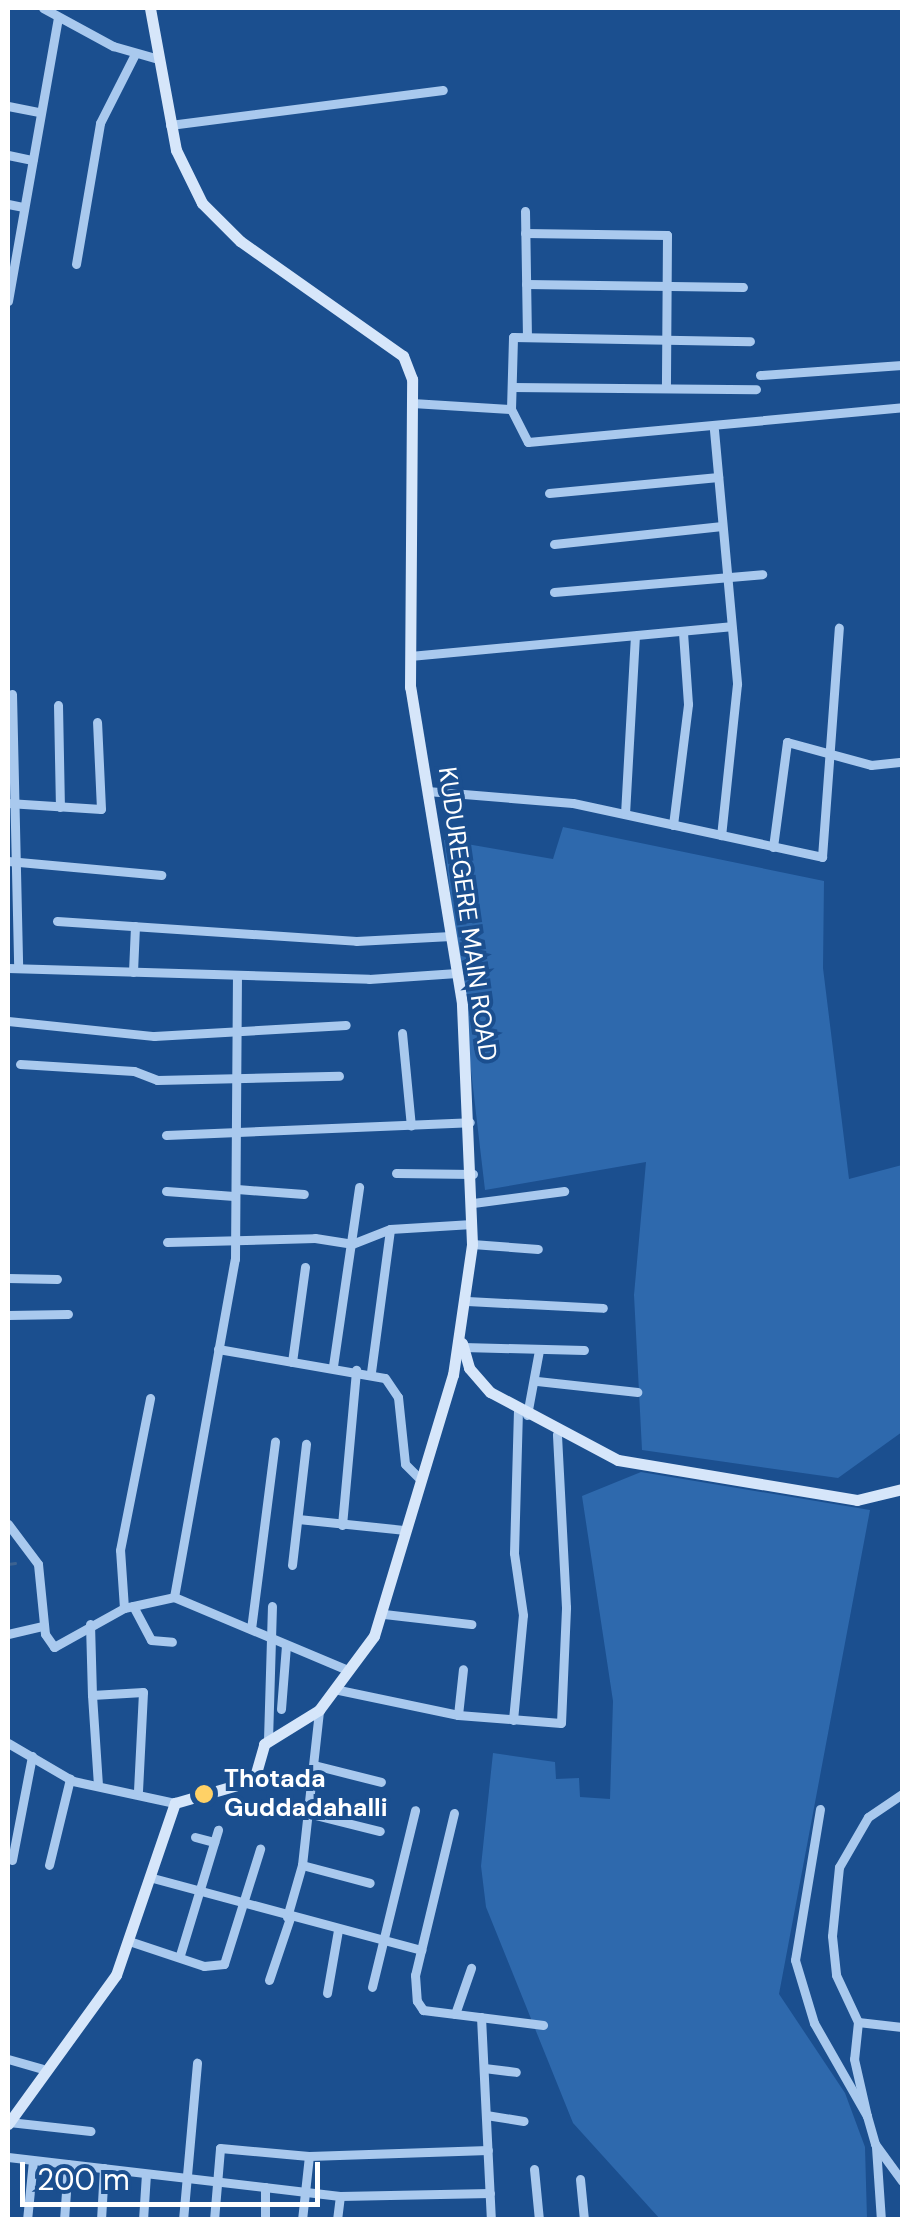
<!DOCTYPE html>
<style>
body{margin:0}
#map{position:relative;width:910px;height:2227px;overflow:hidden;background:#1b4f8f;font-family:"DM Sans",sans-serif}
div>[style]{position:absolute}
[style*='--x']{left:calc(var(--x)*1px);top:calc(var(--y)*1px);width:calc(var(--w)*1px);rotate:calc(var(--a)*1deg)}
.green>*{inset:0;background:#2e69ad}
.stream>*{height:2.5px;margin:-1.25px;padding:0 1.25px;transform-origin:1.25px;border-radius:1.25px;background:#3c6290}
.street>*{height:9px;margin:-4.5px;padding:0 4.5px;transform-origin:4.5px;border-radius:4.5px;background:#a9c9ee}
.secondary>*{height:11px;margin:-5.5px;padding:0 5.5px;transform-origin:5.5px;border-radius:5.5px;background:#d6e6fa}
.dots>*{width:28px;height:28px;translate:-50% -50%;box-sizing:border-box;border:5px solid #1b4f8f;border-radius:50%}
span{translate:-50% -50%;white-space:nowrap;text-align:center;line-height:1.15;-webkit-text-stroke:8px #1b4f8f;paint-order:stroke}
.street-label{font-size:25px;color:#fff}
.poi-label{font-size:25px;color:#fff;font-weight:700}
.left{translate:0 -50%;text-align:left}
.frame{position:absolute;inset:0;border:10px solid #fff;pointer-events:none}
.scale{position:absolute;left:20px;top:2162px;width:300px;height:45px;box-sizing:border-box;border:5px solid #fff;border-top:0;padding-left:12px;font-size:30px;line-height:35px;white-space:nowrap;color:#fff;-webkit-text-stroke:8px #1b4f8f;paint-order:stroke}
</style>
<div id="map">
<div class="green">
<i style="clip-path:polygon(563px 827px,824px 881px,823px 968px,849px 1179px,902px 1165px,902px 1432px,838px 1478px,642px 1450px,634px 1295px,646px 1162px,485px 1190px,444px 840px,553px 859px)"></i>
<i style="clip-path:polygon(641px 1472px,870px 1510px,779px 1994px,845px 2093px,865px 2147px,867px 2219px,660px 2219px,573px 2123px,486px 1907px,481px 1866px,493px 1753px,555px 1762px,556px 1779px,579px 1778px,580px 1797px,610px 1799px,613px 1701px,582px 1496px)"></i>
</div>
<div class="stream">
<i style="--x:8;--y:1564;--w:7;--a:-8"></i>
</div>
<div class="street">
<i style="--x:43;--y:8;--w:80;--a:28.5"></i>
<i style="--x:113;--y:46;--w:44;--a:15.9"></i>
<i style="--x:8;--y:106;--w:33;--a:11"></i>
<i style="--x:170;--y:125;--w:275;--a:-7.3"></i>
<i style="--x:8;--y:155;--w:25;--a:12"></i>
<i style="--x:8;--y:204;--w:16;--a:11"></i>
<i style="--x:525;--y:211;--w:126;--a:89.1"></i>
<i style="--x:525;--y:233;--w:142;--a:0.8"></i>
<i style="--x:667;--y:235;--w:152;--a:90.4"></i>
<i style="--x:76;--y:264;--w:143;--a:-80.3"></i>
<i style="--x:100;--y:123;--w:77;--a:-63.1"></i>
<i style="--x:526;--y:284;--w:217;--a:0.8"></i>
<i style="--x:8;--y:301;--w:288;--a:-80"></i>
<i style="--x:760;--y:375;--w:142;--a:-4"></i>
<i style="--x:512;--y:387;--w:244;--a:0.5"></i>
<i style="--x:412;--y:403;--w:99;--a:3.5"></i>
<i style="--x:511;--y:409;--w:37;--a:63"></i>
<i style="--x:528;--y:442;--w:376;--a:-5.3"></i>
<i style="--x:511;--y:409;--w:72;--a:-88.4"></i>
<i style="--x:513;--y:337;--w:237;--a:1"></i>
<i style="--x:714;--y:430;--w:255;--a:84.8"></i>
<i style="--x:737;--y:684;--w:152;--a:96"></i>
<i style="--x:549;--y:493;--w:170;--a:-5.4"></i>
<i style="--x:554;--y:544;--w:169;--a:-6.1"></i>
<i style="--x:554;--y:592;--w:209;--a:-4.9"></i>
<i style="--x:410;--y:656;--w:322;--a:-5.3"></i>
<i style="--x:12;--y:694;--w:274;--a:88.7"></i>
<i style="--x:58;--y:705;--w:102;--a:88.9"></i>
<i style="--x:427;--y:791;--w:146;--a:4.7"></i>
<i style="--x:573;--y:803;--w:255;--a:12.2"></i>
<i style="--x:822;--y:857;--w:230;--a:-85.8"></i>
<i style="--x:8;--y:803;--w:93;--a:3.7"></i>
<i style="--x:101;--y:809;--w:87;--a:-92.6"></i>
<i style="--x:625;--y:814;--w:177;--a:-86.8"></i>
<i style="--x:673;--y:825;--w:122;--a:-82.9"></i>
<i style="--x:688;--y:704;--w:71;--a:-94"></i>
<i style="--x:773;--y:847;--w:106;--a:-82.4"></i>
<i style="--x:787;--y:742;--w:87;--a:15.3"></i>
<i style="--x:871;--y:765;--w:31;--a:-6"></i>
<i style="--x:8;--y:861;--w:154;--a:5.2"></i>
<i style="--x:57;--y:921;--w:300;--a:3.8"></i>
<i style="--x:356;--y:941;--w:95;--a:-3"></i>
<i style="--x:8;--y:968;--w:361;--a:1.7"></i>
<i style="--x:369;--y:979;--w:88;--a:-3.9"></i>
<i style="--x:133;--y:972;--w:46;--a:-87.5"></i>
<i style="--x:8;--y:1021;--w:147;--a:5.9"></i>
<i style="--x:154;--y:1036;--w:192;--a:-3.3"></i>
<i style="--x:402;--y:1033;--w:93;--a:84.5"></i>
<i style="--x:20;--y:1064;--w:114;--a:3.5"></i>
<i style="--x:134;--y:1071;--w:25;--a:21"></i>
<i style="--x:157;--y:1080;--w:182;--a:-1.3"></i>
<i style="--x:166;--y:1135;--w:304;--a:-2.4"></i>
<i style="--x:396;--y:1173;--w:77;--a:0.7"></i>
<i style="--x:237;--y:1189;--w:67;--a:4.3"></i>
<i style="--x:166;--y:1191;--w:68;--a:4.2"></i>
<i style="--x:473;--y:1203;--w:92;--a:-7.5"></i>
<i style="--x:167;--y:1242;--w:148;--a:-1.5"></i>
<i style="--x:315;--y:1238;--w:37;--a:9"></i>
<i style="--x:352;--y:1244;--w:41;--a:-21.5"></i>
<i style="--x:390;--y:1229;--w:82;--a:-3.5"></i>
<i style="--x:472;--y:1244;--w:66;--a:4.3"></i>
<i style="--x:8;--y:1278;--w:49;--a:1.2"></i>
<i style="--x:467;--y:1301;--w:136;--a:2.9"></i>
<i style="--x:8;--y:1315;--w:60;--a:-1"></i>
<i style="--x:463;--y:1347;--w:121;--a:1.4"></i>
<i style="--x:218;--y:1349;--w:169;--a:9.9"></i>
<i style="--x:385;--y:1378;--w:23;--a:56"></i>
<i style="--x:398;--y:1397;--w:67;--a:84"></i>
<i style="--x:405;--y:1464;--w:23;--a:45"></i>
<i style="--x:292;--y:1362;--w:96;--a:-82.2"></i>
<i style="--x:333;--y:1366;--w:181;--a:-81.7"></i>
<i style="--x:371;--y:1372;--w:144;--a:-82.4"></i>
<i style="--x:537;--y:1381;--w:101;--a:6.3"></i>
<i style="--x:527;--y:1415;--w:66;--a:-79.5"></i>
<i style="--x:298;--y:1519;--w:108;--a:5.9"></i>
<i style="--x:8;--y:1524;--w:50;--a:53.1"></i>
<i style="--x:38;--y:1564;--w:70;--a:84.3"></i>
<i style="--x:45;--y:1634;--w:16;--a:55"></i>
<i style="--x:54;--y:1647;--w:80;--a:-29.1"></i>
<i style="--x:124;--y:1608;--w:51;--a:-12.4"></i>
<i style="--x:174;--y:1597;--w:189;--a:22.8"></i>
<i style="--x:342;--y:1525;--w:156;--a:-84.8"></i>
<i style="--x:292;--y:1565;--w:122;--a:-83.4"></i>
<i style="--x:174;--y:1597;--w:343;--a:-79.8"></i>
<i style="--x:235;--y:1259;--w:284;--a:-89.6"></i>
<i style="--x:133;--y:1606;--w:38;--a:62"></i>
<i style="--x:151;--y:1640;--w:21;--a:5"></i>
<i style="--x:124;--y:1608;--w:58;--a:-93.9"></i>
<i style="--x:120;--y:1550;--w:155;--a:-78.8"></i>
<i style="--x:384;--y:1614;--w:88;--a:6.6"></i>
<i style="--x:90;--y:1624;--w:71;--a:88.4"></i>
<i style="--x:92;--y:1695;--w:51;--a:-3.4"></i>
<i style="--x:143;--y:1692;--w:99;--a:92.9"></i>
<i style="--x:251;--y:1629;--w:189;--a:-82.7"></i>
<i style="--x:8;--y:1634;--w:37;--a:-13"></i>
<i style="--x:334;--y:1689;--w:127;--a:11.8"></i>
<i style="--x:458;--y:1715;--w:103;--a:4.4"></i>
<i style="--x:561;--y:1723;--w:116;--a:-87.5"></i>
<i style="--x:566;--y:1607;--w:173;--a:-93"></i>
<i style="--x:92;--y:1695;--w:91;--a:86.2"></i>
<i style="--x:281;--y:1709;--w:63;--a:-85.5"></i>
<i style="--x:458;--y:1715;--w:46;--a:-83.8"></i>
<i style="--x:513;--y:1720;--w:105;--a:-84.6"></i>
<i style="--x:523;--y:1615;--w:63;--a:-98.3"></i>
<i style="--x:514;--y:1553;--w:144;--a:-88.4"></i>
<i style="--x:268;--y:1740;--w:134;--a:-88.3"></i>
<i style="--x:8;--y:1743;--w:75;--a:30.3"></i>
<i style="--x:73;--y:1781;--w:104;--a:12.2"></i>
<i style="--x:314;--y:1765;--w:69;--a:14.2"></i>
<i style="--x:902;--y:1794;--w:41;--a:145.9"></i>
<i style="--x:868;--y:1817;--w:58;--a:120.1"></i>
<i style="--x:839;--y:1867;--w:69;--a:95.8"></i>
<i style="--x:832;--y:1936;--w:39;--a:84"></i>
<i style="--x:836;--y:1975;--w:52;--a:64.9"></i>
<i style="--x:858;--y:2022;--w:44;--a:6.5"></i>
<i style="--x:820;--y:1809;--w:153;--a:99.4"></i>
<i style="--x:795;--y:1960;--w:66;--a:73.2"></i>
<i style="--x:814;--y:2023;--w:107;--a:60.3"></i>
<i style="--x:307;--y:1813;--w:75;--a:13.9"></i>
<i style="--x:454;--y:1813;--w:167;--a:103.5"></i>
<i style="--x:415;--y:1975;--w:26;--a:86"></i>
<i style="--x:417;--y:2001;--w:11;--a:56"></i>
<i style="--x:423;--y:2010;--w:121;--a:7.1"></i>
<i style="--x:195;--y:1837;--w:20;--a:15"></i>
<i style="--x:12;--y:1860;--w:106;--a:-79.1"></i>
<i style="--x:49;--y:1865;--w:89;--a:-76.3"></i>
<i style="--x:302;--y:1865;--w:70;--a:14.8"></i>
<i style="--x:149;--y:1877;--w:282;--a:15"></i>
<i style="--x:287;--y:1917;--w:54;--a:-73.9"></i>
<i style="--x:302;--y:1865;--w:156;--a:-83.7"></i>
<i style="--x:129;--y:1941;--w:79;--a:18.4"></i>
<i style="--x:204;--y:1966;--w:20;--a:-6"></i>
<i style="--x:224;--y:1964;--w:121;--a:-72.6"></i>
<i style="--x:180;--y:1955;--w:131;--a:-73.1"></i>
<i style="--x:269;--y:1980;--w:65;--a:-71.3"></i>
<i style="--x:372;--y:1987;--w:182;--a:-76.3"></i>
<i style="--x:327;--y:1993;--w:64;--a:-80.1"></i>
<i style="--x:455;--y:2014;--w:49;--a:-70.8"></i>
<i style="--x:481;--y:2017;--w:203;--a:87.2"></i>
<i style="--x:858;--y:2022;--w:37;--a:96"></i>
<i style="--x:854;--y:2059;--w:58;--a:77.2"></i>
<i style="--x:867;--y:2116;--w:29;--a:74"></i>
<i style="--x:875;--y:2144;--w:46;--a:53.9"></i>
<i style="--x:8;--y:2059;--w:35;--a:16"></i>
<i style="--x:484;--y:2068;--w:32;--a:7"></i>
<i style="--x:486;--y:2115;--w:38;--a:9"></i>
<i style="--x:9;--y:2122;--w:82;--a:6.3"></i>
<i style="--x:876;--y:2147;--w:73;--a:86.1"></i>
<i style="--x:8;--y:2157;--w:334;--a:6.7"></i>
<i style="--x:340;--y:2196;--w:150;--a:-1.1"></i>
<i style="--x:534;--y:2169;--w:51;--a:84.4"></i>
<i style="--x:580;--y:2179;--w:41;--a:84.4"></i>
<i style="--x:265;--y:2187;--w:33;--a:90"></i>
<i style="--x:27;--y:2220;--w:59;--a:-84.2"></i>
<i style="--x:64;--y:2220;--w:56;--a:-85.9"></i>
<i style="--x:101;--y:2220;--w:52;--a:-86.7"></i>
<i style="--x:143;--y:2220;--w:46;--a:-86.3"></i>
<i style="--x:183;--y:2220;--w:158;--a:-84.9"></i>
<i style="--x:214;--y:2220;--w:72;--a:-85.2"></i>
<i style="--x:220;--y:2148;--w:89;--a:5.1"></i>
<i style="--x:302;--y:2220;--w:64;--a:-83.8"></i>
<i style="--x:309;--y:2156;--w:179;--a:-1.9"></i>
<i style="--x:337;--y:2220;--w:24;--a:-83"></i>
</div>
<div class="secondary">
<i style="--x:462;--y:1343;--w:26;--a:74"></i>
<i style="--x:469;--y:1368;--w:32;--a:49"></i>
<i style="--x:490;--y:1392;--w:145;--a:28"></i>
<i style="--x:618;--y:1460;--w:242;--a:9.5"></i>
<i style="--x:857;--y:1500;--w:46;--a:-13.7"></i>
<i style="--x:8;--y:2124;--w:184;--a:-54.1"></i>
<i style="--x:116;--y:1975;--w:182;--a:-71.1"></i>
<i style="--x:175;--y:1803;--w:82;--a:-16.2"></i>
<i style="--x:254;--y:1780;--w:37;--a:-74"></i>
<i style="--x:264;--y:1744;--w:65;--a:-31.7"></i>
<i style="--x:319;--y:1710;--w:92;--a:-53.4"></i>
<i style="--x:374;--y:1636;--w:273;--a:-73.2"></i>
<i style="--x:453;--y:1375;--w:132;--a:-81.7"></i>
<i style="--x:472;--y:1244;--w:241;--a:-92.4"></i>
<i style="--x:462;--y:1003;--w:320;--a:-99.3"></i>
<i style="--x:410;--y:687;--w:308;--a:-89.6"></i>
<i style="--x:412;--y:379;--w:25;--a:-111"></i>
<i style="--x:403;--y:356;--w:199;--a:-144.8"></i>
<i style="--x:240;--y:241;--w:54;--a:-135"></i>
<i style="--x:202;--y:203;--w:59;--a:-116.1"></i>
<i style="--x:176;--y:150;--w:144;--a:-100.4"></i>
</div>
<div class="dots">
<i style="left:204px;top:1794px;background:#ffd166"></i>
</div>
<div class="street-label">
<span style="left:467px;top:914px;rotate:82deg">KUDUREGERE MAIN ROAD</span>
</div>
<div class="poi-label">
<span class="left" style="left:224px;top:1794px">Thotada<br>Guddadahalli</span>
</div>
<div class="frame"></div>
<div class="scale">200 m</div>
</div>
